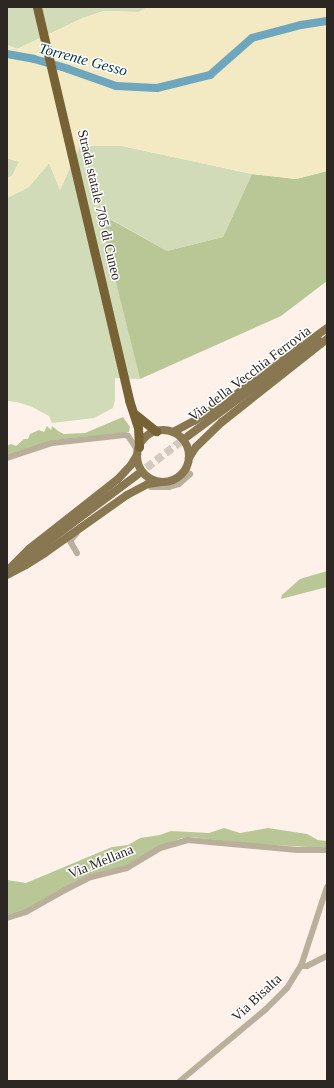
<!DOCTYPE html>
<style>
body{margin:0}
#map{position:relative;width:334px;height:1088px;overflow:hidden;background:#fdf1e9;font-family:Georgia,serif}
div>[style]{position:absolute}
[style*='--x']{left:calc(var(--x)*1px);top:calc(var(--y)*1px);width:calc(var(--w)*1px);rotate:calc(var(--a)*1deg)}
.green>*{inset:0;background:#d1dbb7}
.forest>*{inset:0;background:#b9c796}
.sand>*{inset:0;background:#f3eac4}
.river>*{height:8px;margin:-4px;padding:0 4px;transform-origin:4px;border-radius:4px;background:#6ea6be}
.major-tunnel>*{height:8px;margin-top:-4px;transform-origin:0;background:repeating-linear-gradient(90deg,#d3c9c1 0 8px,transparent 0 12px)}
.minor>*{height:6px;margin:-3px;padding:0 3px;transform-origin:3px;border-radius:3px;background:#b9af9b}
.major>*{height:8px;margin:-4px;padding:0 4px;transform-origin:4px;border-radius:4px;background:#887750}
.major>.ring{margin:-4px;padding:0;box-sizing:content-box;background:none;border:8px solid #887750;border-radius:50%}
.highway>*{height:9px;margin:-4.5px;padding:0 4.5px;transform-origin:4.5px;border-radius:4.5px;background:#766234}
span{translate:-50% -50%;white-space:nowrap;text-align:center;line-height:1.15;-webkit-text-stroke:3px #fff;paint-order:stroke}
.street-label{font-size:14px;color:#2c2723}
.water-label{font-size:15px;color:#003243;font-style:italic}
.frame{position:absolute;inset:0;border:8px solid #2c2723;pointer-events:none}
</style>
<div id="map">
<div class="green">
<i style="clip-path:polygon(7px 7px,148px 7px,139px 12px,104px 11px,83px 18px,17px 49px,7px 45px)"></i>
<i style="clip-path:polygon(79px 146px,122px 146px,252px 174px,223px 237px,167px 251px,100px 213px,140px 379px,115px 378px,115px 400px,113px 408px,94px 418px,52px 423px,49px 416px,32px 407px,17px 402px,7px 401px,7px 198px,29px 187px,49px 163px,60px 190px)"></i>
<i style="clip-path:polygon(7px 158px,19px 162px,12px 176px,7px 178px)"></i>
</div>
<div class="forest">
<i style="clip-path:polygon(327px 171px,327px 281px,281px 316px,140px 379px,99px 213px,167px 251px,223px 237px,252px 174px,296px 179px)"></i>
<i style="clip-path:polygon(123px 417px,130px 427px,129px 432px,54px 440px,7px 456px,7px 446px,11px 444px,16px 446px,24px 439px,28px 439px,30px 434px,39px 430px,44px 432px,47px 426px,51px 430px,52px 426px,58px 431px,64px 434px,85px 433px)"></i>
<i style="clip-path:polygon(327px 571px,327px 587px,281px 599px,282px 595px,300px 579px)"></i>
<i style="clip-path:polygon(224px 828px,240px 833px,268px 828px,307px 834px,318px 840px,327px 841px,327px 848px,253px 844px,192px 837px,182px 838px,158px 847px,126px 866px,103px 872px,32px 907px,7px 915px,7px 880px,26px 883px,112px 847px,128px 845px,140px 838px,160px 835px,171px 831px,209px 833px)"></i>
</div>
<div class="sand">
<i style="clip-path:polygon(148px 7px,327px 7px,327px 171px,296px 179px,252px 174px,122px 146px,80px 146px,60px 190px,49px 163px,29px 187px,7px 198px,7px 178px,12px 176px,19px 162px,7px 158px,7px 45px,18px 49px,83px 18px,104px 11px,138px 12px)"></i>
</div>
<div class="river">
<i style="--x:7;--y:54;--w:27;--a:10"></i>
<i style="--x:34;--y:59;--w:35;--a:16"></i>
<i style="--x:68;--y:69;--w:51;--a:19.5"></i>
<i style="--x:116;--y:86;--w:41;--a:2.8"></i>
<i style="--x:157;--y:88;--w:55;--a:-13.8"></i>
<i style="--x:210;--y:75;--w:56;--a:-41.4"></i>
<i style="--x:252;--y:38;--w:51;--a:-14.9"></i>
<i style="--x:301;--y:25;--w:26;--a:-9"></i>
</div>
<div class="major-tunnel">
<i style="--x:137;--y:475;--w:64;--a:-37.4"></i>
</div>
<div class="minor">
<i style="--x:7;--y:458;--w:47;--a:-18.4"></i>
<i style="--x:52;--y:443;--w:73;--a:-6.3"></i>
<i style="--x:125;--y:435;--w:3;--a:18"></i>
<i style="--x:128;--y:436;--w:18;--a:56"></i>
<i style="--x:151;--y:487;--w:18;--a:0"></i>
<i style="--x:169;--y:487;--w:10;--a:-17"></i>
<i style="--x:179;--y:484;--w:15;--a:-42"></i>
<i style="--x:190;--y:474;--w:6;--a:-141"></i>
<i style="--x:76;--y:534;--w:9;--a:131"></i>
<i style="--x:70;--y:541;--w:14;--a:60"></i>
<i style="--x:7;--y:918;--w:20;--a:-18"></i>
<i style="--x:26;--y:912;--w:45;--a:-29.4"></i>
<i style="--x:65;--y:890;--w:29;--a:-27"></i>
<i style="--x:91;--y:877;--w:37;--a:-14"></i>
<i style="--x:127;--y:868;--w:39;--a:-31"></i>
<i style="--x:160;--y:848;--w:29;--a:-16"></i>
<i style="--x:188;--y:840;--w:110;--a:5.2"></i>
<i style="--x:298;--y:850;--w:29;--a:0"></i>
<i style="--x:301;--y:966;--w:6;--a:0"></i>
<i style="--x:307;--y:966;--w:22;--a:-27"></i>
<i style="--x:180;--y:1081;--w:112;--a:-39.9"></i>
<i style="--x:266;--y:1009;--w:30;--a:-45"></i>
<i style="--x:287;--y:988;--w:26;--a:-58"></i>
<i style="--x:301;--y:966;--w:83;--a:-71.8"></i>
</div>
<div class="major">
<i class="ring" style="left:137px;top:430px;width:44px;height:44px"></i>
<i style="--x:173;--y:432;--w:24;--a:-28"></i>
<i style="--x:194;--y:421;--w:44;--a:-31.9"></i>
<i style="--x:231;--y:398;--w:119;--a:-36.1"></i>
<i style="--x:188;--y:436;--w:162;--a:-36.4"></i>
<i style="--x:189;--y:458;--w:13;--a:-58"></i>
<i style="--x:196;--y:447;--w:36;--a:-44"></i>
<i style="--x:222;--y:422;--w:134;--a:-38.3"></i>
<i style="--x:22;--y:561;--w:144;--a:-36.8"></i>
<i style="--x:7;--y:571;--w:31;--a:-45"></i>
<i style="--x:29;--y:549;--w:113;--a:-38.2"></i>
<i style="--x:118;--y:479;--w:19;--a:-47"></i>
<i style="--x:131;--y:465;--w:12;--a:-59"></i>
<i style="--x:7;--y:575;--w:21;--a:-28"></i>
<i style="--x:26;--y:565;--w:22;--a:-32"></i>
<i style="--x:45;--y:553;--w:100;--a:-35.3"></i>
<i style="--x:127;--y:495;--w:24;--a:-28"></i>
<i style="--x:148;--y:484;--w:14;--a:-8"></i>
</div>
<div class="highway">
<i style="--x:37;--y:7;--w:404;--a:76.8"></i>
<i style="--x:129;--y:400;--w:28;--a:72"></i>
<i style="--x:138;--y:427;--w:20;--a:87"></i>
<i style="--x:136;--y:415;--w:26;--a:39"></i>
</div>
<div class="street-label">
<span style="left:99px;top:205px;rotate:77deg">Strada statale 705 di Cuneo</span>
<span style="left:250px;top:374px;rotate:-37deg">Via della Vecchia Ferrovia</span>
<span style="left:101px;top:862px;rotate:-22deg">Via Mellana</span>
<span style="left:257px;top:998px;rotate:-43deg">Via Bisalta</span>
</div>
<div class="water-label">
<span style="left:83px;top:60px;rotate:15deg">Torrente Gesso</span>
</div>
<div class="frame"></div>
</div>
